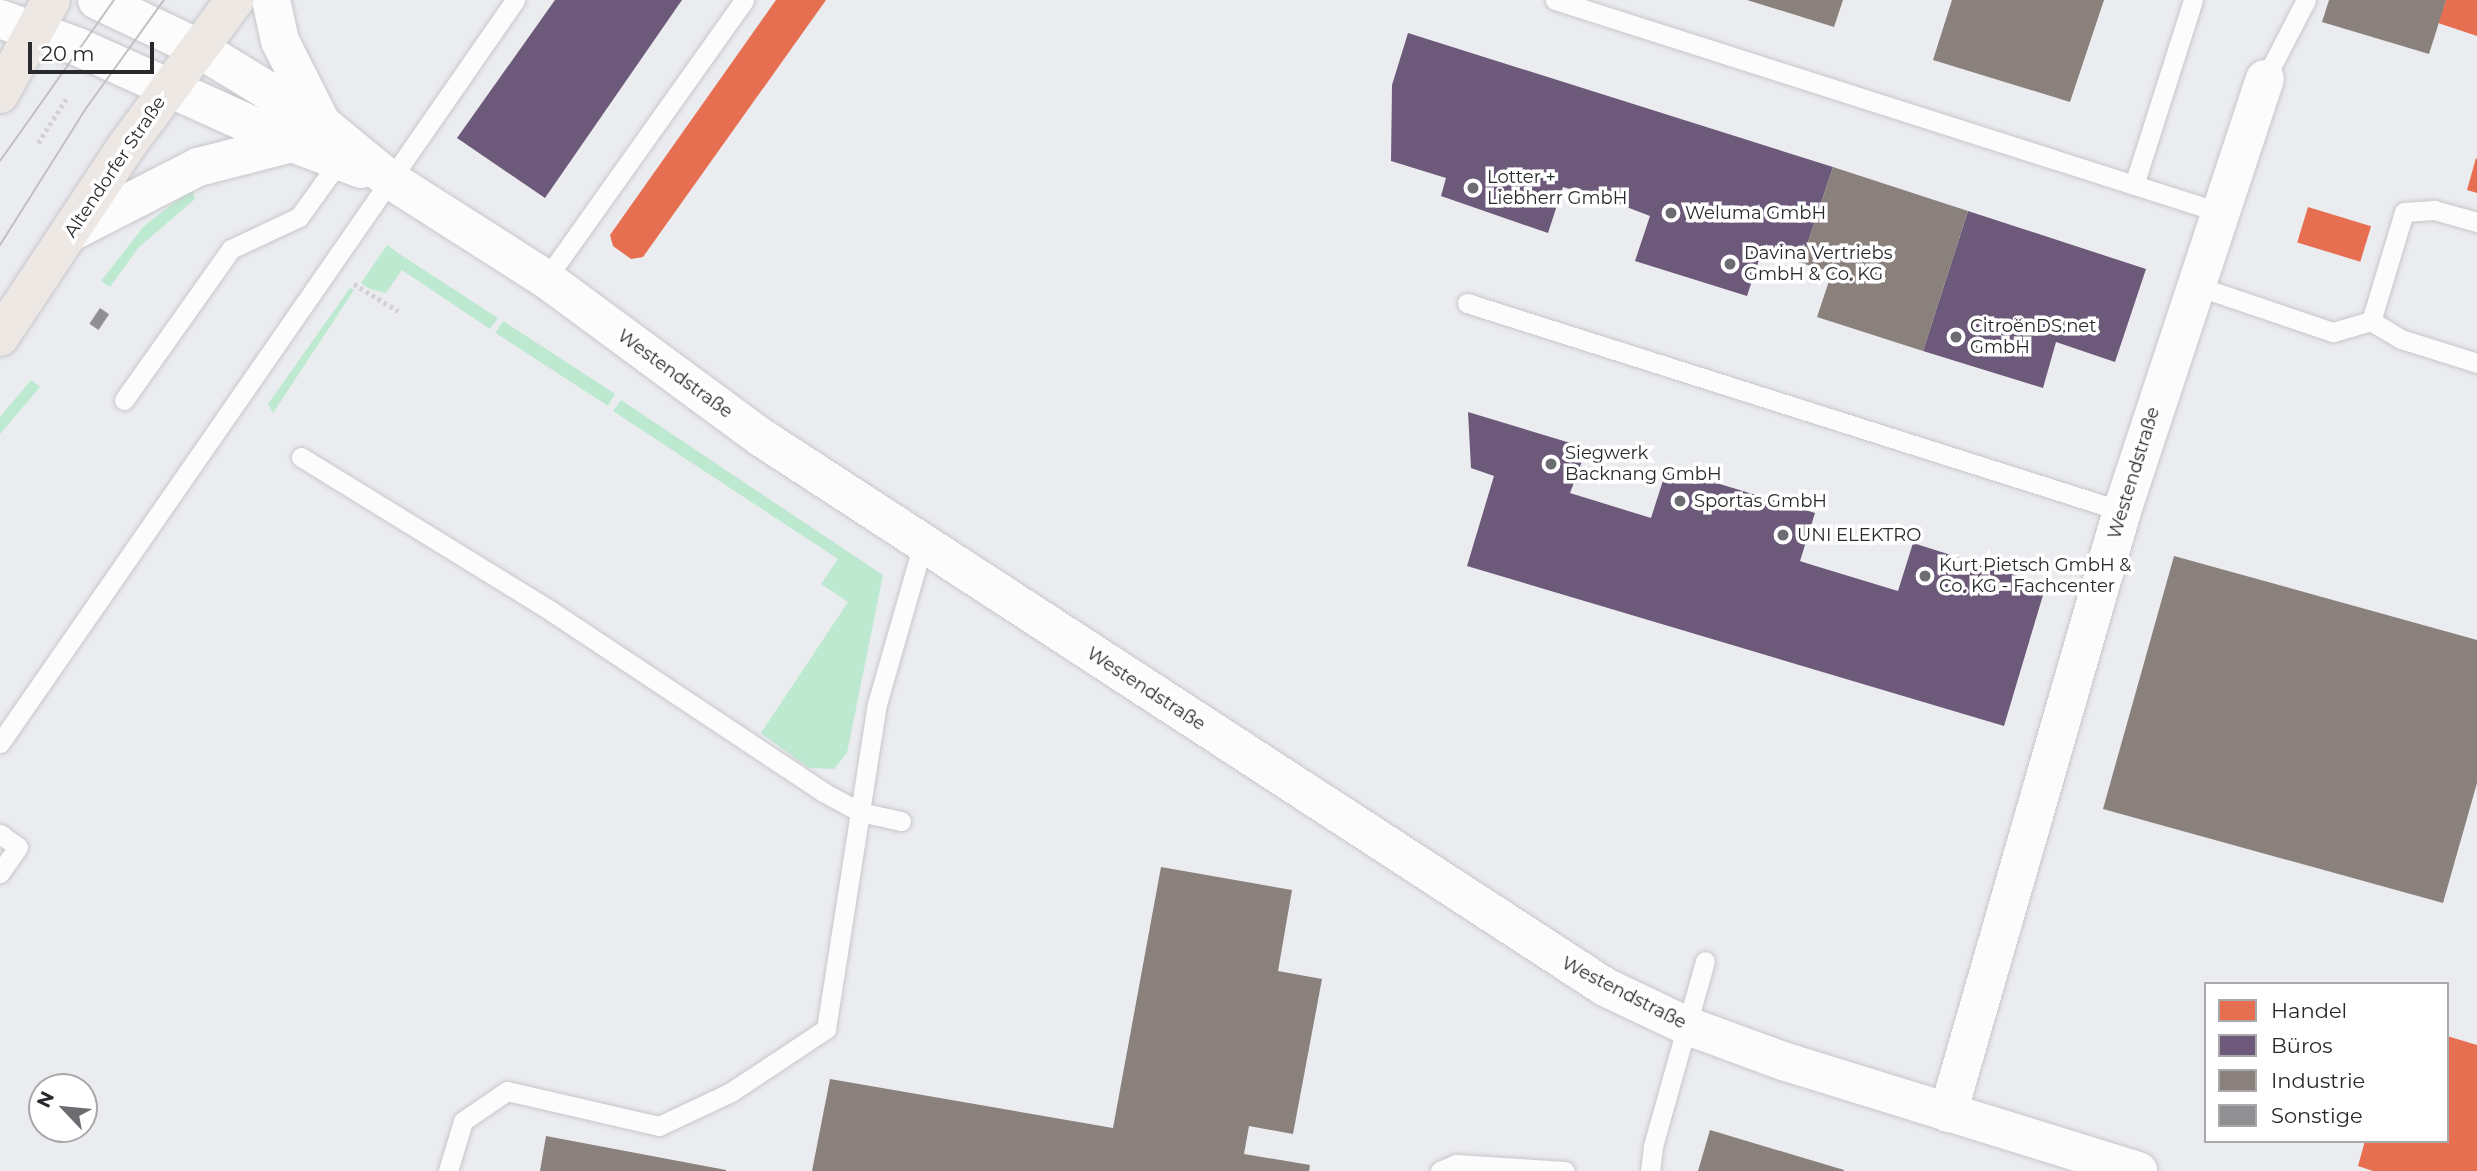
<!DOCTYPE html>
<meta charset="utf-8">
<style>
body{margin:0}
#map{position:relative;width:2477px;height:1171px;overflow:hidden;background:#ebecf0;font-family:Montserrat,sans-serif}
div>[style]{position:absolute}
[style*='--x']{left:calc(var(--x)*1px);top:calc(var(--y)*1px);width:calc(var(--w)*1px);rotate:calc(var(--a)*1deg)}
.green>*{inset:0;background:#bde9d0;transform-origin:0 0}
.shops>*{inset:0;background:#e76f51;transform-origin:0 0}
.offices>*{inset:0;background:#6d597a}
.industry>*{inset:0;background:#8a817c}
.building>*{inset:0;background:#909092;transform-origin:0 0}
.path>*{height:4.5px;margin-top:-2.25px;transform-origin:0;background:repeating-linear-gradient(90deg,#d2d2d3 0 3.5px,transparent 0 7px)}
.roads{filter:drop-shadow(0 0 2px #c6c7cb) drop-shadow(0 0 2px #c6c7cb)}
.lane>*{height:19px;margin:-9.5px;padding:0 9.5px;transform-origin:9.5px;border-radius:9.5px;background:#fcfcfd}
.street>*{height:38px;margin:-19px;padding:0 19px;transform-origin:19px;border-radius:19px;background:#fcfcfd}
.primary>*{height:38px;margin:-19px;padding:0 19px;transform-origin:19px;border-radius:19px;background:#eee8e5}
.tram>*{height:2px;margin:-1px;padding:0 1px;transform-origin:1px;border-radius:1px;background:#c0c1c1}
.dots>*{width:19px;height:19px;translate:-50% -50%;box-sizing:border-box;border:4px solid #fff;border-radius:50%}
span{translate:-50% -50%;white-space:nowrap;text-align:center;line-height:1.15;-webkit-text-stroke:7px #fff;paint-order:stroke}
.street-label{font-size:18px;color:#28292c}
.poi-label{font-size:18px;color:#28292c}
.left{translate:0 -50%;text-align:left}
.legend{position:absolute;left:2204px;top:982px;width:245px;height:161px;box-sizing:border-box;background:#fff;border:2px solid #a9a9ab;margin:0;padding:9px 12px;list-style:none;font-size:21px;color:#28292c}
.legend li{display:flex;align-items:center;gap:14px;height:35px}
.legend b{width:35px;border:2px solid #a9a9ab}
.north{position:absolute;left:28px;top:1073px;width:70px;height:70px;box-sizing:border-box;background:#fff;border:2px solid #a9a9ab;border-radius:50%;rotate:296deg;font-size:19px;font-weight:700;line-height:28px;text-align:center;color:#28292c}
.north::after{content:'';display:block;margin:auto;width:24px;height:32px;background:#6c6d71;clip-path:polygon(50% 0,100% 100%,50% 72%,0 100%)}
.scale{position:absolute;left:28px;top:42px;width:126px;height:32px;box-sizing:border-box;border:4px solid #28292c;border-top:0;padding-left:9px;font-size:21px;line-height:24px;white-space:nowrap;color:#28292c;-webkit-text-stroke:5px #fff;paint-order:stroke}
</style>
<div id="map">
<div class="green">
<i style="clip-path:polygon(192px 189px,195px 199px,138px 248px,110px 287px,101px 281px,144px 226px)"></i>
<i style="clip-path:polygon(387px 245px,404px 257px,498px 318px,490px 329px,402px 270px,386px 293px,370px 289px,361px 283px)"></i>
<i style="clip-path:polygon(350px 288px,354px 290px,273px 413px,268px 404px)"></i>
<i style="left:503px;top:321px;width:134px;height:14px;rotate:33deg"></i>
<i style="clip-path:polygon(31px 380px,40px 387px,0 434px,0 417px)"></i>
<i style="clip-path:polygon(621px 400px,883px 575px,847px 753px,834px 769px,809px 768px,761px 733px,848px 602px,821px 584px,838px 559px,613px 411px)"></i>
</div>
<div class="shops">
<i style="clip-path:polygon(776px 0,826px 0,643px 257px,631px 259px,613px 246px,610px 235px)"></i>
<i style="clip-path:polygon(2446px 0,2477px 0,2477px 36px,2438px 23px)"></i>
<i style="clip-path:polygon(2476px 158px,2477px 159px,2477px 193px,2467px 190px)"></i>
<i style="left:2308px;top:207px;width:66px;height:37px;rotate:17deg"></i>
<i style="clip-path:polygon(2447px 1036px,2477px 1045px,2477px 1171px,2373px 1171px,2358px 1166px,2365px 1141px,2447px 1141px)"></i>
</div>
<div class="offices">
<i style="clip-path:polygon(555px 0,682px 0,545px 198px,457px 138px)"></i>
<i style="clip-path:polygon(1408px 33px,1833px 167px,1801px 263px,1762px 251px,1747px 296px,1635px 261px,1650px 216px,1611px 201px,1563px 187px,1548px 233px,1441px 196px,1446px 178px,1391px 161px,1392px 85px)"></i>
<i style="clip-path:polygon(1968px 211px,2146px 269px,2115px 362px,2056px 342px,2043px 388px,1923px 351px)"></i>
<i style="clip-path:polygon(1468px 412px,1587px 448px,1570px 493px,1651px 518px,1667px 468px,1815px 513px,1800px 561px,1809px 564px,1898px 591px,1913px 543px,2046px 585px,2004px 726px,1467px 566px,1494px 476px,1471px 468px)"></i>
</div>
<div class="industry">
<i style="clip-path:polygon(1747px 0,1843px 0,1834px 27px)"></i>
<i style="clip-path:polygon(1952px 0,2104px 0,2070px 102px,1933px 60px)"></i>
<i style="clip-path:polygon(2329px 0,2446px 0,2429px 54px,2322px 22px)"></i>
<i style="clip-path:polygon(1833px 167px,1968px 211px,1923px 351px,1817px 317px,1832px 272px,1801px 263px)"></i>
<i style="clip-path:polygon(2174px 556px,2477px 640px,2477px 783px,2443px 903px,2103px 809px)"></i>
<i style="clip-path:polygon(1161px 867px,1292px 890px,1278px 971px,1322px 979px,1293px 1134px,1249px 1126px,1244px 1154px,1310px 1165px,1309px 1171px,812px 1171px,830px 1079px,1113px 1128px)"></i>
<i style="clip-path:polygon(1710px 1130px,1844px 1170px,1844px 1171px,1698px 1171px)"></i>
<i style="clip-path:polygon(546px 1136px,726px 1170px,726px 1171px,540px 1171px)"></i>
</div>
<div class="building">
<i style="left:100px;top:308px;width:11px;height:19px;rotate:34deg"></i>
</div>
<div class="path">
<i style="--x:38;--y:143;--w:52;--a:-57.5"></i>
<i style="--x:354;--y:284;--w:52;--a:31.5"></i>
</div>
<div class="roads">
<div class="lane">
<i style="--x:1555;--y:0;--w:697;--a:17.71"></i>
<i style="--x:2265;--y:79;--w:89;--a:-62.6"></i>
<i style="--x:2134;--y:185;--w:194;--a:-72.3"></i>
<i style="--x:2477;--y:222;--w:45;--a:-164.4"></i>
<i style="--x:2434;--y:210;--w:30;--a:176"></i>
<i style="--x:2404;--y:212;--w:114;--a:106.8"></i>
<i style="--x:2371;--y:321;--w:35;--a:31"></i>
<i style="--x:2401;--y:339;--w:80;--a:17.5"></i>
<i style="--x:546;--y:279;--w:342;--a:-54.6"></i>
<i style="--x:2194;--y:285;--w:147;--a:18.7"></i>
<i style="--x:2333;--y:332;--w:40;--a:-16"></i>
<i style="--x:1467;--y:303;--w:687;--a:17.62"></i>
<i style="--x:124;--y:400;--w:185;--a:-54.7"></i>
<i style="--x:231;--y:249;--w:75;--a:-25.2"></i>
<i style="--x:299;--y:217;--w:75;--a:-54.2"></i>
<i style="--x:301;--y:457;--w:294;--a:31.6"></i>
<i style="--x:551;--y:611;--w:327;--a:33.6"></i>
<i style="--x:823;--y:792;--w:42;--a:28.4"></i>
<i style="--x:860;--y:812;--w:42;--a:12.4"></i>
<i style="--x:0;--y:743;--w:904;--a:-55.27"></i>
<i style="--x:0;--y:834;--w:22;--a:36"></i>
<i style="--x:18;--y:847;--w:32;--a:125"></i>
<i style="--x:448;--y:1171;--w:52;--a:-73.3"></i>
<i style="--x:463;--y:1121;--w:53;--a:-34.3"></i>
<i style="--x:507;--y:1091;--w:156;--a:13"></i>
<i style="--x:659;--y:1126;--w:80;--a:-25.3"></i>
<i style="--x:731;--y:1092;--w:114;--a:-33.6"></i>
<i style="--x:826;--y:1029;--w:329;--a:-81.1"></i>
<i style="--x:877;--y:704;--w:166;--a:-74"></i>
<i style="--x:1440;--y:1171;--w:17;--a:-24"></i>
<i style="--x:1456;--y:1164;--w:109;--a:3.7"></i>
<i style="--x:1650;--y:1171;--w:25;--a:-83"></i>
<i style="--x:1653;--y:1146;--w:192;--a:-74.3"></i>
</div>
<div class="street">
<i style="--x:97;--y:0;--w:112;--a:25.4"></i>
<i style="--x:198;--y:48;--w:145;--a:31.5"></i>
<i style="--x:322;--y:124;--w:87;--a:39.4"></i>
<i style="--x:389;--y:179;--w:186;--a:32.5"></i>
<i style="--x:546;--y:279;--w:268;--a:36.4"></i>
<i style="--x:762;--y:438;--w:1006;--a:33.07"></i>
<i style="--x:1605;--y:987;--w:89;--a:25.4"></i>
<i style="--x:1685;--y:1025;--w:104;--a:20.2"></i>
<i style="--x:1783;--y:1061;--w:372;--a:17.2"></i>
<i style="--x:271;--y:0;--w:42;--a:77.6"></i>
<i style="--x:280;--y:41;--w:91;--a:63.2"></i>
<i style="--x:0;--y:19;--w:83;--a:19.7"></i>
<i style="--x:78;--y:47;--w:235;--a:24.2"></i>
<i style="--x:292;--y:143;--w:74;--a:20.6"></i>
<i style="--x:71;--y:232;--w:143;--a:-27.1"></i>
<i style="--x:198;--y:167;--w:97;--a:-14.3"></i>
<i style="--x:1948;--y:1113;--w:627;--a:-73.88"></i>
<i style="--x:2122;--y:511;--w:455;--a:-71.7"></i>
</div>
<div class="primary">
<i style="--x:0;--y:94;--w:107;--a:-61.5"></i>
<i style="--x:0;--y:337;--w:227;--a:-56.5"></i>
<i style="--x:125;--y:148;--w:184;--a:-53.4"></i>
</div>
</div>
<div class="tram">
<i style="--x:0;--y:161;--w:197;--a:-54.7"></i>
<i style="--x:0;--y:245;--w:163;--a:-57.8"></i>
<i style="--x:87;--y:107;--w:132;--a:-54.3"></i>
</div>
<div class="dots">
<i style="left:1473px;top:188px;background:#6c6d71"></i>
<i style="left:1671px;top:213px;background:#6c6d71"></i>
<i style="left:1730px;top:264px;background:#6c6d71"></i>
<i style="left:1956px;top:337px;background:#6c6d71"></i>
<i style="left:1551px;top:464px;background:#6c6d71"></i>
<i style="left:1680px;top:501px;background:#6c6d71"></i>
<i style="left:1783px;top:535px;background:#6c6d71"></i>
<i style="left:1925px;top:576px;background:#6c6d71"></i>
</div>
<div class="street-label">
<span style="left:115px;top:167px;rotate:-56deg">Altendorfer Straße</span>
<span style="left:675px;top:374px;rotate:36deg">Westendstraße</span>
<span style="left:2134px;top:473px;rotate:-73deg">Westendstraße</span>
<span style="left:1146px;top:689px;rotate:33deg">Westendstraße</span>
<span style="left:1624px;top:993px;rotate:27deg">Westendstraße</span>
</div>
<div class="poi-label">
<span class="left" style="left:1487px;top:188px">Lotter +<br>Liebherr GmbH</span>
<span class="left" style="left:1685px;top:213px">Weluma GmbH</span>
<span class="left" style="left:1744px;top:264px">Davina Vertriebs<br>GmbH &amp; Co. KG</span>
<span class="left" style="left:1970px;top:337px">CitroënDS.net<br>GmbH</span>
<span class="left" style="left:1565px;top:464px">Siegwerk<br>Backnang GmbH</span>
<span class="left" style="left:1694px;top:501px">Sportas GmbH</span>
<span class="left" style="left:1797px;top:535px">UNI ELEKTRO</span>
<span class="left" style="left:1939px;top:576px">Kurt Pietsch GmbH &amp;<br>Co. KG - Fachcenter</span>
</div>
<ul class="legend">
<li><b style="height:19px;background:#e76f51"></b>Handel</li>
<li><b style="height:19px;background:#6d597a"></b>Büros</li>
<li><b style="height:19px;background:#8a817c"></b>Industrie</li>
<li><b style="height:19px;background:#909092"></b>Sonstige</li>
</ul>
<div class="north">N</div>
<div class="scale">20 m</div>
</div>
